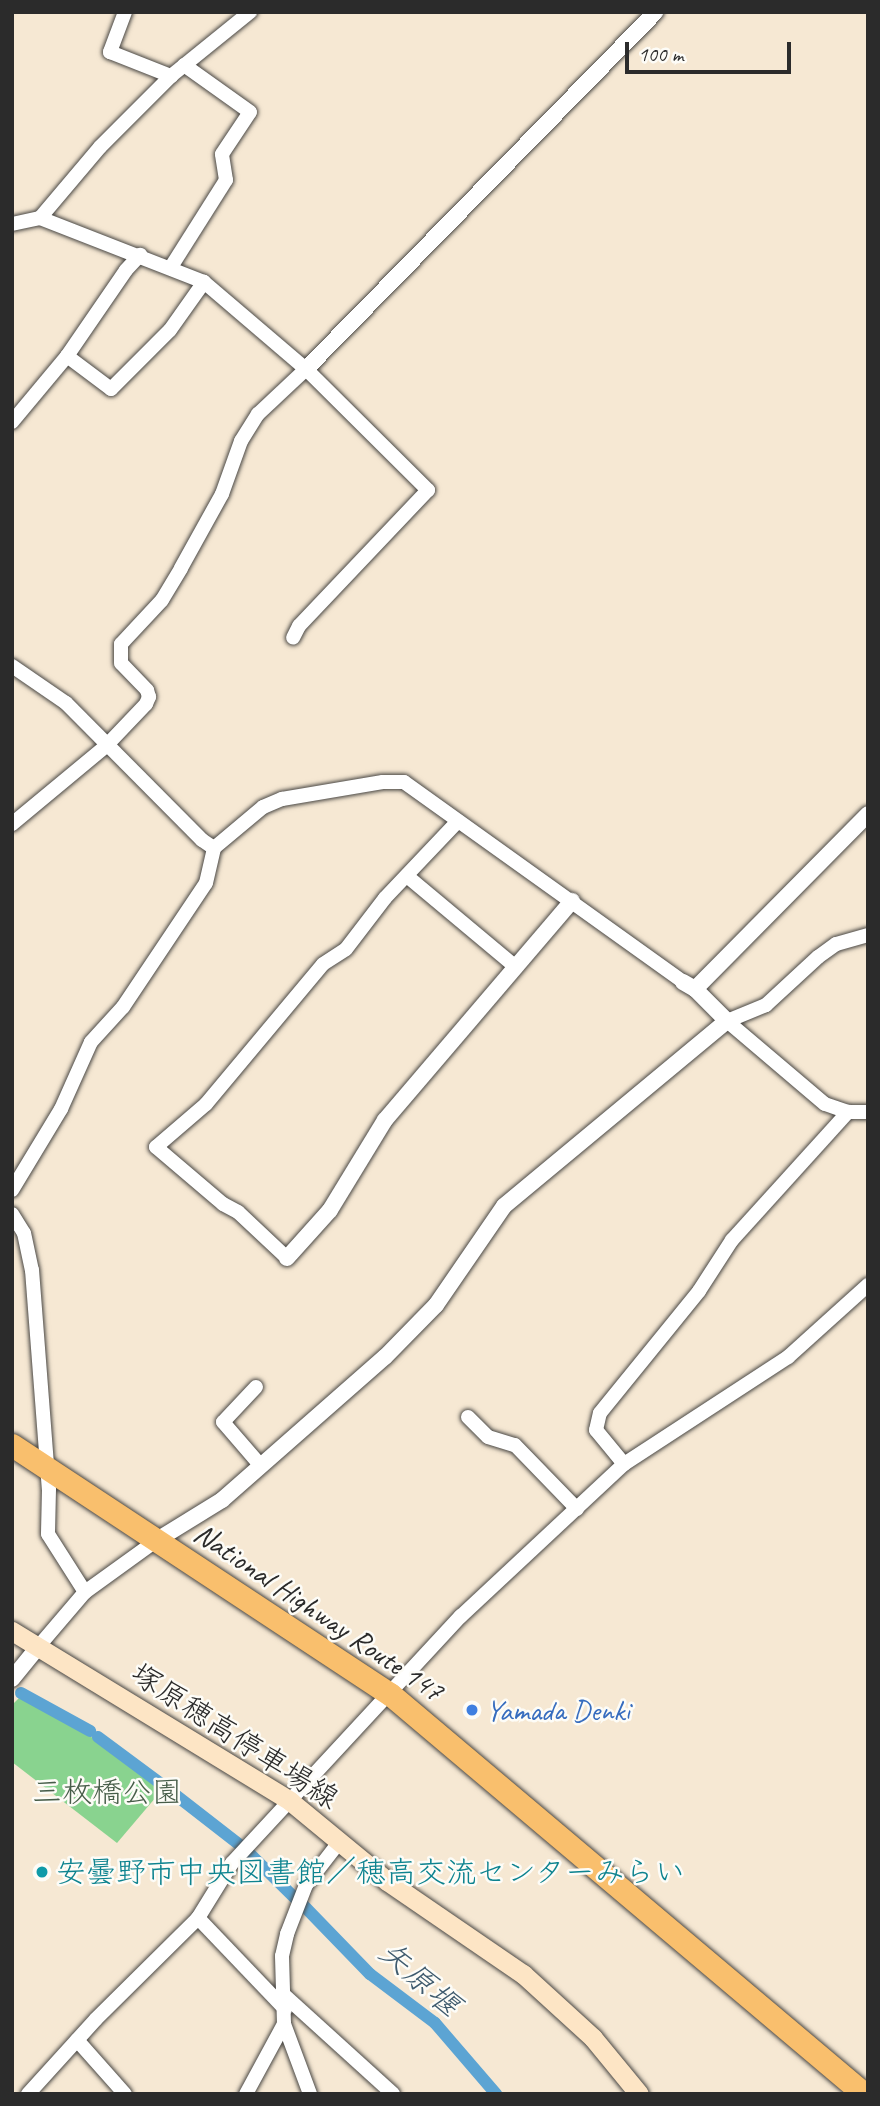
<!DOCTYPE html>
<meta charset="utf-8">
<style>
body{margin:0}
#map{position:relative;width:880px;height:2106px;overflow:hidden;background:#f6e8d3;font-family:Caveat,"Klee One",sans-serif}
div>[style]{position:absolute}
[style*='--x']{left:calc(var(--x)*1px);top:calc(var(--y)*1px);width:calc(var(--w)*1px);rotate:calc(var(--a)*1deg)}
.green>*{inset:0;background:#89d38f}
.canal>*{height:12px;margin:-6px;padding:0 6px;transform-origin:6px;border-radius:6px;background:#5ca4d3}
.roads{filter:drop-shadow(0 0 2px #494744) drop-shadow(0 0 2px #494744)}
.minor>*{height:14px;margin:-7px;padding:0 7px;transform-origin:7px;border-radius:7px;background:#fff}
.tertiary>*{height:16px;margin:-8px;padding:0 8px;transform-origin:8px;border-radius:8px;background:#fff}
.secondary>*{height:19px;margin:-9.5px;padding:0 9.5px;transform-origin:9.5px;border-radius:9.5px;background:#fde5c5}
.trunk>*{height:23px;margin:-11.5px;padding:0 11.5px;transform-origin:11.5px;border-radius:11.5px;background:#f9bf6d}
.dots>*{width:19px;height:19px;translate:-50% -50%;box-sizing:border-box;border:4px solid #fdfcf7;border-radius:50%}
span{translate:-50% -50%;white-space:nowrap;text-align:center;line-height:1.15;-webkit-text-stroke:5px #fdfcf7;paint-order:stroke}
.street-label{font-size:30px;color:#2b2b2b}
.shop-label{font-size:30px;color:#366cbe}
.left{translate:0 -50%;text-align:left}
.park-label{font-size:30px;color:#475d49}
.culture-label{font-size:30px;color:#0d838f}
.water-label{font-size:32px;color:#3f5b6e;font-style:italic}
.frame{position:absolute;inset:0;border:14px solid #2b2b2b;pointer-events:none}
.scale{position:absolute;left:625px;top:42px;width:166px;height:32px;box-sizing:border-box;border:4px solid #2b2b2b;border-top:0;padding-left:9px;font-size:21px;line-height:24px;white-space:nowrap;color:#2b2b2b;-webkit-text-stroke:5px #fdfcf7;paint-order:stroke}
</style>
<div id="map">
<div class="green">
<i style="clip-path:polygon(20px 1697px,82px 1730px,162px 1790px,117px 1843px,12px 1762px,12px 1705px)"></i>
</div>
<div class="canal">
<i style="--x:21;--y:1693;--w:79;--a:28.8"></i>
<i style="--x:98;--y:1737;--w:87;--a:36.6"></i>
<i style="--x:173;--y:1793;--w:86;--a:37.9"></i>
<i style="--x:249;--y:1853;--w:66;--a:44.4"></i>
<i style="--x:304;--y:1906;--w:95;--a:45.9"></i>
<i style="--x:370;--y:1974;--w:81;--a:37"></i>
<i style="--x:435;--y:2023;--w:94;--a:49.3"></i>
</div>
<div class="roads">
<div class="minor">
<i style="--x:125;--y:12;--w:43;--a:110.6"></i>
<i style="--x:110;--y:52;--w:66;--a:21.5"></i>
<i style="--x:40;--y:218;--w:93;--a:-49.8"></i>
<i style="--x:100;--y:147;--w:100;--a:-45"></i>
<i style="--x:171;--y:76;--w:102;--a:-39"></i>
<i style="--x:12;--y:224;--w:29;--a:-12"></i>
<i style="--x:40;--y:218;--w:176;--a:21.3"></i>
<i style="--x:204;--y:282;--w:134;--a:40.5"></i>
<i style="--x:306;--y:369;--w:172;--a:44.8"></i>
<i style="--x:428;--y:490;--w:187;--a:133.5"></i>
<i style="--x:299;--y:626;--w:13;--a:117"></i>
<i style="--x:171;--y:267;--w:103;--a:-57.7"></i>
<i style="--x:226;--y:180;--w:26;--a:-99"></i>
<i style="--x:222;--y:154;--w:50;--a:-56.3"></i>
<i style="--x:250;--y:112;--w:81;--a:-144.5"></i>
<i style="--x:67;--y:356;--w:55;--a:36.9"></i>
<i style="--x:111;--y:389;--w:83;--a:-45"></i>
<i style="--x:170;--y:330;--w:59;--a:-54.7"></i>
<i style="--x:12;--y:422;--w:86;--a:-50.2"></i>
<i style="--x:67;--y:356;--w:104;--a:-55.5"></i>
<i style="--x:126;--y:270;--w:21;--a:-47"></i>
<i style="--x:12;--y:666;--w:65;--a:34.4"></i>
<i style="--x:66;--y:703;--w:193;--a:45.2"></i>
<i style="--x:202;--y:840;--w:14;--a:34"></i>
<i style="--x:12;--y:824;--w:122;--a:-39.7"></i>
<i style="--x:106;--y:746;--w:58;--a:-46.4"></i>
<i style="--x:146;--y:704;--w:8;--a:-67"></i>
<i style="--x:149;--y:697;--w:7;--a:-106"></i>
<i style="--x:147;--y:690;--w:37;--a:-134"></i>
<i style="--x:121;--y:663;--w:19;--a:-90"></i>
<i style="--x:121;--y:644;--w:60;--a:-47"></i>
<i style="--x:162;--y:600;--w:37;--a:-59"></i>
<i style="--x:181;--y:568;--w:85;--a:-61"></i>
<i style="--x:222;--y:494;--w:56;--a:-70.3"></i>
<i style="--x:241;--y:441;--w:32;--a:-58"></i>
<i style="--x:258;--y:414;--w:66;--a:-43.2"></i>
<i style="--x:407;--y:876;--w:142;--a:39.9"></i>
<i style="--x:868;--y:935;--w:33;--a:164"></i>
<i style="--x:836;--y:944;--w:22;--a:144"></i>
<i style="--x:818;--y:957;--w:71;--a:137.3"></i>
<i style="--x:766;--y:1005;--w:42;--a:157.7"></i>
<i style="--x:727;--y:1021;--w:128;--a:40.3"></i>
<i style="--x:825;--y:1104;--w:24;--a:19"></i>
<i style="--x:848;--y:1112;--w:20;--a:0"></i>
<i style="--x:12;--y:1190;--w:95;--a:-58.8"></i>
<i style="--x:61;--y:1109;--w:73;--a:-65.9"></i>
<i style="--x:91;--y:1042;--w:47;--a:-47.6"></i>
<i style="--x:123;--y:1007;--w:149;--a:-56.2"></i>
<i style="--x:206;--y:883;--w:36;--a:-77"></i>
<i style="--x:214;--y:848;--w:64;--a:-39.9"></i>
<i style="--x:263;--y:807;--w:21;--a:-23"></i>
<i style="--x:282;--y:799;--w:102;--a:-9.6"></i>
<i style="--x:383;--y:782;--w:21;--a:0"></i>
<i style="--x:404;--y:782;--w:343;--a:35.6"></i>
<i style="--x:12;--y:1214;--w:22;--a:58"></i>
<i style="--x:24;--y:1233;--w:38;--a:78"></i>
<i style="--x:32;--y:1270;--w:220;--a:85.6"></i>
<i style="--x:49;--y:1489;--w:45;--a:91.3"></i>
<i style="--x:48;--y:1534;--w:69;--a:57.5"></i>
<i style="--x:287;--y:1258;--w:67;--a:-136.8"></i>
<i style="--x:238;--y:1212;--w:17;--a:-152"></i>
<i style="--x:223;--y:1204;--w:88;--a:-139.6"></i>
<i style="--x:156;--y:1147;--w:66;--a:-40.7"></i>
<i style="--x:206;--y:1104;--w:182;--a:-50.1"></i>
<i style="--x:323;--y:964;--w:27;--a:-33"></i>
<i style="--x:346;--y:949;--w:64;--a:-52.6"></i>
<i style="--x:385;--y:898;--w:106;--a:-46.5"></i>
<i style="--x:256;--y:1387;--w:48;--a:133.3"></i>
<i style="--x:223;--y:1422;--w:58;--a:49.2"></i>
<i style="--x:468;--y:1417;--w:28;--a:45"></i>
<i style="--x:488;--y:1437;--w:28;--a:17"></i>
<i style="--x:515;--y:1445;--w:89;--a:45.9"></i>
<i style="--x:624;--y:1464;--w:44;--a:-129.5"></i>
<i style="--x:596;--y:1430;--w:17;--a:-77"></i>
<i style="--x:600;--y:1413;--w:157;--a:-50.9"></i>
<i style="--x:699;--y:1291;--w:61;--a:-57.1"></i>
<i style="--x:732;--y:1240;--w:173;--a:-47.8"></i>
<i style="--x:38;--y:1647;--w:72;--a:-49.5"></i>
<i style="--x:85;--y:1592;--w:89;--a:-35.8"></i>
<i style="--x:198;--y:1918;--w:126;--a:46.3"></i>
<i style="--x:284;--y:1995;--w:147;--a:42.2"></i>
<i style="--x:284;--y:2024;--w:75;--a:69.6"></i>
<i style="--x:77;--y:2040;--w:72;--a:48.4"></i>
<i style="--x:28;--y:2094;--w:101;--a:-47.8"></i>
<i style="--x:96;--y:2019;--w:144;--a:-44.7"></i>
<i style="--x:198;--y:1918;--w:65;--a:-58.3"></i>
<i style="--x:232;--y:1863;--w:337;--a:-47.2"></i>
<i style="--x:461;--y:1616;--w:223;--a:-43"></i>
<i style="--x:624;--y:1464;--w:196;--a:-33.1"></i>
<i style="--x:788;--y:1357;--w:108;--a:-42"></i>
<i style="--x:246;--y:2094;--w:80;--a:-61.5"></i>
<i style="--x:284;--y:2024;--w:68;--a:-91.7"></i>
<i style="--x:282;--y:1956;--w:23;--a:-77"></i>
<i style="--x:287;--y:1934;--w:53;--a:-68.8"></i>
<i style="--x:306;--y:1885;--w:56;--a:-52.3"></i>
</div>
<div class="tertiary">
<i style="--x:306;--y:369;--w:499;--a:-45.6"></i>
<i style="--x:695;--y:989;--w:246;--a:-45.3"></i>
<i style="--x:287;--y:1258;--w:64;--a:-48.1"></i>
<i style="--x:330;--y:1210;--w:105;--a:-58.6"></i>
<i style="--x:385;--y:1120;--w:288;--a:-49.5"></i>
<i style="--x:157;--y:1540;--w:76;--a:-31.6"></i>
<i style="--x:222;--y:1500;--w:217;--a:-41.3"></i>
<i style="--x:385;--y:1357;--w:73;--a:-45.6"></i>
<i style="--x:436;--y:1305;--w:120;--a:-55.5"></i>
<i style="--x:504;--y:1206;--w:290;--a:-39.7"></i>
<i style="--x:727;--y:1021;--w:45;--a:-135"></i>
<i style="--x:695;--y:989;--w:14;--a:-150"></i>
<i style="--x:12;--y:1679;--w:41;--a:-50.9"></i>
</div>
<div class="secondary">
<i style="--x:12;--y:1631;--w:326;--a:31.4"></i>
<i style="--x:290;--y:1801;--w:126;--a:39.5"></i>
<i style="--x:387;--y:1881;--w:165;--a:34.4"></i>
<i style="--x:523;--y:1974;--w:95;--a:42.4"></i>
<i style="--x:593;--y:2038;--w:72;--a:50.6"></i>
</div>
<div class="trunk">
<i style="--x:12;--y:1445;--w:453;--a:33.4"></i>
<i style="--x:390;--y:1694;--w:620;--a:40.16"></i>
</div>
</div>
<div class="dots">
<i style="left:472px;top:1710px;background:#3f7fe0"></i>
<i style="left:42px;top:1872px;background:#0f9aa8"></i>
</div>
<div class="street-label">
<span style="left:319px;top:1612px;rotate:34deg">National Highway Route 147</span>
<span style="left:235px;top:1736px;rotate:33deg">塚原穂高停車場線</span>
</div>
<div class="shop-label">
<span class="left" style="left:486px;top:1710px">Yamada Denki</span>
</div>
<div class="park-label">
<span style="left:107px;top:1792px">三枚橋公園</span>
</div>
<div class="culture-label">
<span class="left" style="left:56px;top:1872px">安曇野市中央図書館／穂高交流センターみらい</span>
</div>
<div class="water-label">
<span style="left:419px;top:1979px;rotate:41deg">矢原堰</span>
</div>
<div class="frame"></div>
<div class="scale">100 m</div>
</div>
